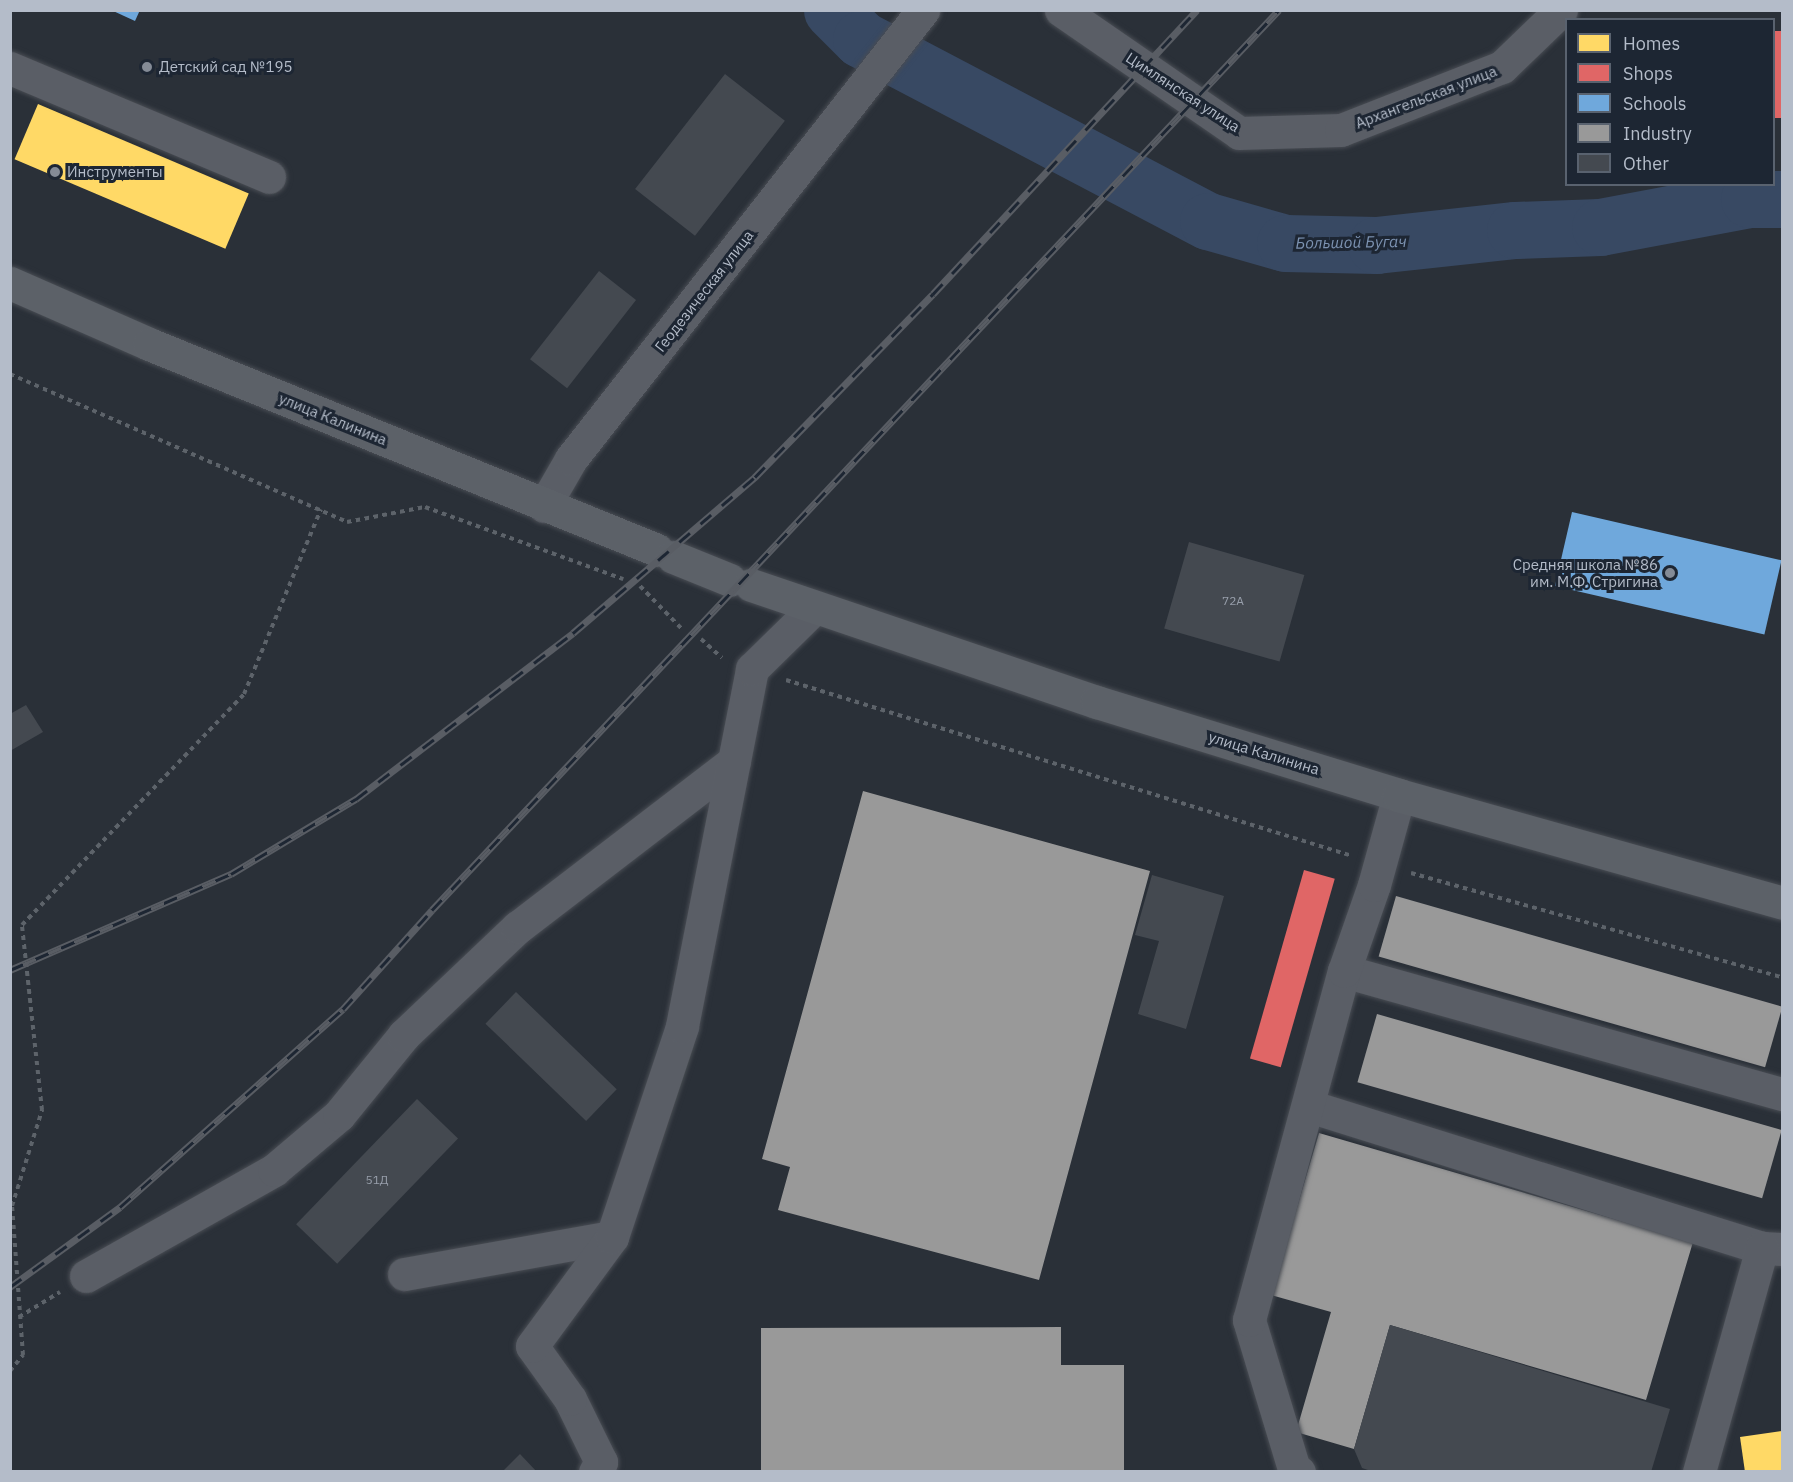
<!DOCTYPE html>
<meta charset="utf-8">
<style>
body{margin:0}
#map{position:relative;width:1793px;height:1482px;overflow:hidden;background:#2a3038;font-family:"IBM Plex Sans",sans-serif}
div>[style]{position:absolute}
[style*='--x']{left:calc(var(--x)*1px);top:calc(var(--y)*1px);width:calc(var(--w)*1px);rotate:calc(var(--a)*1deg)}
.homes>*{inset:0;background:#ffd966;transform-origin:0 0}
.shops>*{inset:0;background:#e06666;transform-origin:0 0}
.schools>*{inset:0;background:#6fa8dc;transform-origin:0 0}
.industry>*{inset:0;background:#999;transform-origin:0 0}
.river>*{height:57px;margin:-28.5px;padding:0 28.5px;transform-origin:28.5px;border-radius:28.5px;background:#384963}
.building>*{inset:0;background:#444950;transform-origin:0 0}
.path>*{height:4px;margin-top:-2px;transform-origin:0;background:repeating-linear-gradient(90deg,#5d636a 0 4.5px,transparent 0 9px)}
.roads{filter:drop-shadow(0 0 2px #484c53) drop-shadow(0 0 2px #484c53)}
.minor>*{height:33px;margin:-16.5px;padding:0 16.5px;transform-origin:16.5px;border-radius:16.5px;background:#5a5e66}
.major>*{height:33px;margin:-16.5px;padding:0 16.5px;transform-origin:16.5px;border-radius:16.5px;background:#5c6168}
.rail>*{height:7px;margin-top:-3.5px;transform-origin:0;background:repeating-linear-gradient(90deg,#1d2633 0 14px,#595d64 0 28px);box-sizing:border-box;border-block:2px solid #595d64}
.dots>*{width:16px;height:16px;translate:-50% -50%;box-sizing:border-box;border:3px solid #1d2633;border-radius:50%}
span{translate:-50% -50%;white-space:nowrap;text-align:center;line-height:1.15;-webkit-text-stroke:6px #1d2633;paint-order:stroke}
.number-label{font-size:12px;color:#989fab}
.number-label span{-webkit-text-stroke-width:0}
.poi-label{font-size:15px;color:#b4bcc9}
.left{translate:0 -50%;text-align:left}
.right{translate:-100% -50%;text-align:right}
.street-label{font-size:15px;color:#b4bcc9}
.water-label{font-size:16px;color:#7c92b1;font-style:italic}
.frame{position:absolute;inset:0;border:12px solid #b4bcc9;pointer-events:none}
.legend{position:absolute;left:1565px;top:18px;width:210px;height:168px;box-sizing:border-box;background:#1d2633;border:2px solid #59626f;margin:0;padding:8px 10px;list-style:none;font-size:18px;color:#b4bcc9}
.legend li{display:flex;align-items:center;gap:12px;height:30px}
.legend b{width:30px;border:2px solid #59626f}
</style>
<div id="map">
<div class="homes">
<i style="left:38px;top:104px;width:229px;height:60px;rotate:23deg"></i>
<i style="clip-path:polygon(1782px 1431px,1782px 1472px,1745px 1472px,1740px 1437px)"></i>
</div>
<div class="shops">
<i style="left:1774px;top:31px;width:8px;height:87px"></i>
<i style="left:1304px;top:870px;width:32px;height:196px;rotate:16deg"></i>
</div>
<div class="schools">
<i style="clip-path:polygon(111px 10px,140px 10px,135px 21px)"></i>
<i style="left:1572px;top:512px;width:215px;height:76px;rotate:13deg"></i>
</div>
<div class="industry">
<i style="clip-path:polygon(863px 791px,1150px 871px,1039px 1280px,778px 1210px,790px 1167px,762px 1159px)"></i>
<i style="left:1396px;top:896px;width:402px;height:63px;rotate:16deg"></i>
<i style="left:1377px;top:1014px;width:421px;height:71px;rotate:16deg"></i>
<i style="clip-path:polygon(1319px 1133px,1693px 1242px,1646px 1400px,1390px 1325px,1354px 1449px,1296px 1432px,1331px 1312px,1271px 1295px)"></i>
<i style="clip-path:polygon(1061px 1327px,1061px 1365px,1124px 1365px,1124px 1472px,761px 1472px,761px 1328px)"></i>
</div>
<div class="river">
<i style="--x:832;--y:10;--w:41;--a:45"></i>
<i style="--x:861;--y:39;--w:392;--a:27.7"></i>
<i style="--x:1208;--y:221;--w:80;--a:15.9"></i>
<i style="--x:1285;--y:243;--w:91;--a:1.3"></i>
<i style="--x:1376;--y:245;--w:140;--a:-6.2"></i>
<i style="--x:1515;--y:230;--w:85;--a:-2"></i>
<i style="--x:1600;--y:227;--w:152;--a:-10.6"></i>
<i style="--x:1749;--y:199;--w:33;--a:0"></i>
</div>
<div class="building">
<i style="left:725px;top:74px;width:76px;height:146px;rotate:38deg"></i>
<i style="left:599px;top:271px;width:47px;height:112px;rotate:38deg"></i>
<i style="left:1189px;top:542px;width:120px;height:90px;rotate:16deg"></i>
<i style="clip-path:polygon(26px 705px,43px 732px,10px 751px,10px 714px)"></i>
<i style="clip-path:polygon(1152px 875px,1224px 896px,1186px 1029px,1138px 1014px,1159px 941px,1135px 935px)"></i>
<i style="left:516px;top:992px;width:140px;height:44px;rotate:44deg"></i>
<i style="left:417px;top:1099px;width:57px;height:174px;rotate:44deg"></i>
<i style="clip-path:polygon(1390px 1325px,1670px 1409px,1651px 1472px,1374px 1472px,1362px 1468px,1354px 1449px)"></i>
<i style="clip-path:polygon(520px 1454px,537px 1472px,502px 1472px)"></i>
</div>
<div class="path">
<i style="--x:10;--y:374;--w:368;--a:23.7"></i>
<i style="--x:347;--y:522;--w:79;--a:-10.9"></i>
<i style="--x:425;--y:507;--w:211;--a:20"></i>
<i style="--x:640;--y:586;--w:62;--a:45.7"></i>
<i style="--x:701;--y:639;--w:28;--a:42"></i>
<i style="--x:786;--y:680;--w:590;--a:17.27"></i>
<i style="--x:1411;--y:873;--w:385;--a:15.7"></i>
<i style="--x:19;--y:1317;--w:48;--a:-31.4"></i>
<i style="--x:10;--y:1371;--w:21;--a:-51"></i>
<i style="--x:23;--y:1355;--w:149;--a:-94.2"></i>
<i style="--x:12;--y:1206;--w:101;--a:-72.6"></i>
<i style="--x:42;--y:1110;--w:186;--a:-96.2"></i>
<i style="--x:22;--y:925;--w:320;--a:-46.1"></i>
<i style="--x:244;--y:694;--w:200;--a:-67.4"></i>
</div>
<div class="roads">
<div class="minor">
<i style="--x:1061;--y:10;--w:216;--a:34.6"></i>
<i style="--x:1239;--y:133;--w:102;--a:-1.7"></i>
<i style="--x:1341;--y:130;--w:173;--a:-21.4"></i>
<i style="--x:1502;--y:67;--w:82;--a:-44"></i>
<i style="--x:10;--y:68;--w:281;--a:22.8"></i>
<i style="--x:544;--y:506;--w:54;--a:-60.1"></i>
<i style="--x:571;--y:459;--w:571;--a:-51.9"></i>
<i style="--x:1344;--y:971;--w:455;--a:15.7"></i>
<i style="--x:1309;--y:1106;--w:475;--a:17.4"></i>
<i style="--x:1762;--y:1248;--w:20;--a:3"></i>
<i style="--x:404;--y:1274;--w:211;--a:-10.1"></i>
<i style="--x:86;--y:1276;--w:216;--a:-29.4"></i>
<i style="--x:274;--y:1170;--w:85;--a:-40.2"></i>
<i style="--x:339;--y:1115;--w:103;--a:-50.9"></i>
<i style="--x:404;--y:1035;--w:157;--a:-43.5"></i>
<i style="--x:518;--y:927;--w:272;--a:-37.5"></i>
<i style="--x:595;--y:1472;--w:12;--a:-59"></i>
<i style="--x:601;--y:1462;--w:70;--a:-116.2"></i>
<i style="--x:570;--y:1399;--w:65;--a:-125.6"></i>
<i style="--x:532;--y:1346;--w:135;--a:-53.7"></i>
<i style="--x:612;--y:1237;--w:222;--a:-71.6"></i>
<i style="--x:682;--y:1026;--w:364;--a:-78.9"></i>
<i style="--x:752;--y:669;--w:88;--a:-44.5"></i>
<i style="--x:1299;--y:1472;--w:6;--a:-149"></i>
<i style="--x:1294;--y:1469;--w:156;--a:-106.8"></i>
<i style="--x:1249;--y:1320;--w:362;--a:-74.8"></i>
<i style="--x:1344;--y:971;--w:91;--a:-70.8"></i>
<i style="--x:1374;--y:885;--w:93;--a:-74.5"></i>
<i style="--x:1699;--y:1472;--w:233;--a:-74.3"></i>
</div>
<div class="major">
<i style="--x:10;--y:283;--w:152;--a:23.7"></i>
<i style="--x:149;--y:344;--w:548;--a:22.07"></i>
<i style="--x:673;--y:557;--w:61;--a:22"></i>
<i style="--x:751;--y:585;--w:365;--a:18.7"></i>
<i style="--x:1097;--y:702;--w:316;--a:17.1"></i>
<i style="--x:1399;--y:795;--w:398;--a:15.7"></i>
</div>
</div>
<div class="rail">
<i style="--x:10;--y:970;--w:241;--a:-23.5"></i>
<i style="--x:231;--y:874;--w:146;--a:-31"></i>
<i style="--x:356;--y:799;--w:273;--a:-37.4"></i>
<i style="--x:573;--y:633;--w:240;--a:-40.6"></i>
<i style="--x:755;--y:477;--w:255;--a:-45.8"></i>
<i style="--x:933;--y:294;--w:388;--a:-47.1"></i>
<i style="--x:10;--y:1287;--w:136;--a:-36"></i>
<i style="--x:120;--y:1207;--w:298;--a:-41.6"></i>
<i style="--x:343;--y:1009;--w:133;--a:-48"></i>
<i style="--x:432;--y:910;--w:1236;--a:-46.74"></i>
</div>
<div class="dots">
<i style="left:147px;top:67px;background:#848b96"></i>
<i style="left:55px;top:172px;background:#848b96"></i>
<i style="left:1670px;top:573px;background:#848b96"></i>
</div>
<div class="number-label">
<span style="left:1233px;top:601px">72А</span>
<span style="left:377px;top:1180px">51Д</span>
</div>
<div class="poi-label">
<span class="left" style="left:159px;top:67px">Детский сад №195</span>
<span class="left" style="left:67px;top:172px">Инструменты</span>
<span class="right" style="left:1658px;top:573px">Средняя школа №86<br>им. М.Ф. Стригина</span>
</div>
<div class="street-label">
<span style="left:1183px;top:92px;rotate:33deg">Цимлянская улица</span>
<span style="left:1426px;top:97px;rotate:-21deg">Архангельская улица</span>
<span style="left:704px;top:291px;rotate:-52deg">Геодезическая улица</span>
<span style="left:333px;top:419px;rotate:22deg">улица Калинина</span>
<span style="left:1264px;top:753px;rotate:17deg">улица Калинина</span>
</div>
<div class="water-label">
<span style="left:1351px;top:242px;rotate:-1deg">Большой Бугач</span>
</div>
<div class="frame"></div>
<ul class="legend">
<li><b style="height:16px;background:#ffd966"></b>Homes</li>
<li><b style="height:16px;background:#e06666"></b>Shops</li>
<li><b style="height:16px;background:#6fa8dc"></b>Schools</li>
<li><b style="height:16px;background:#999"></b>Industry</li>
<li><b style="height:16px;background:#444950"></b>Other</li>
</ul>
</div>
